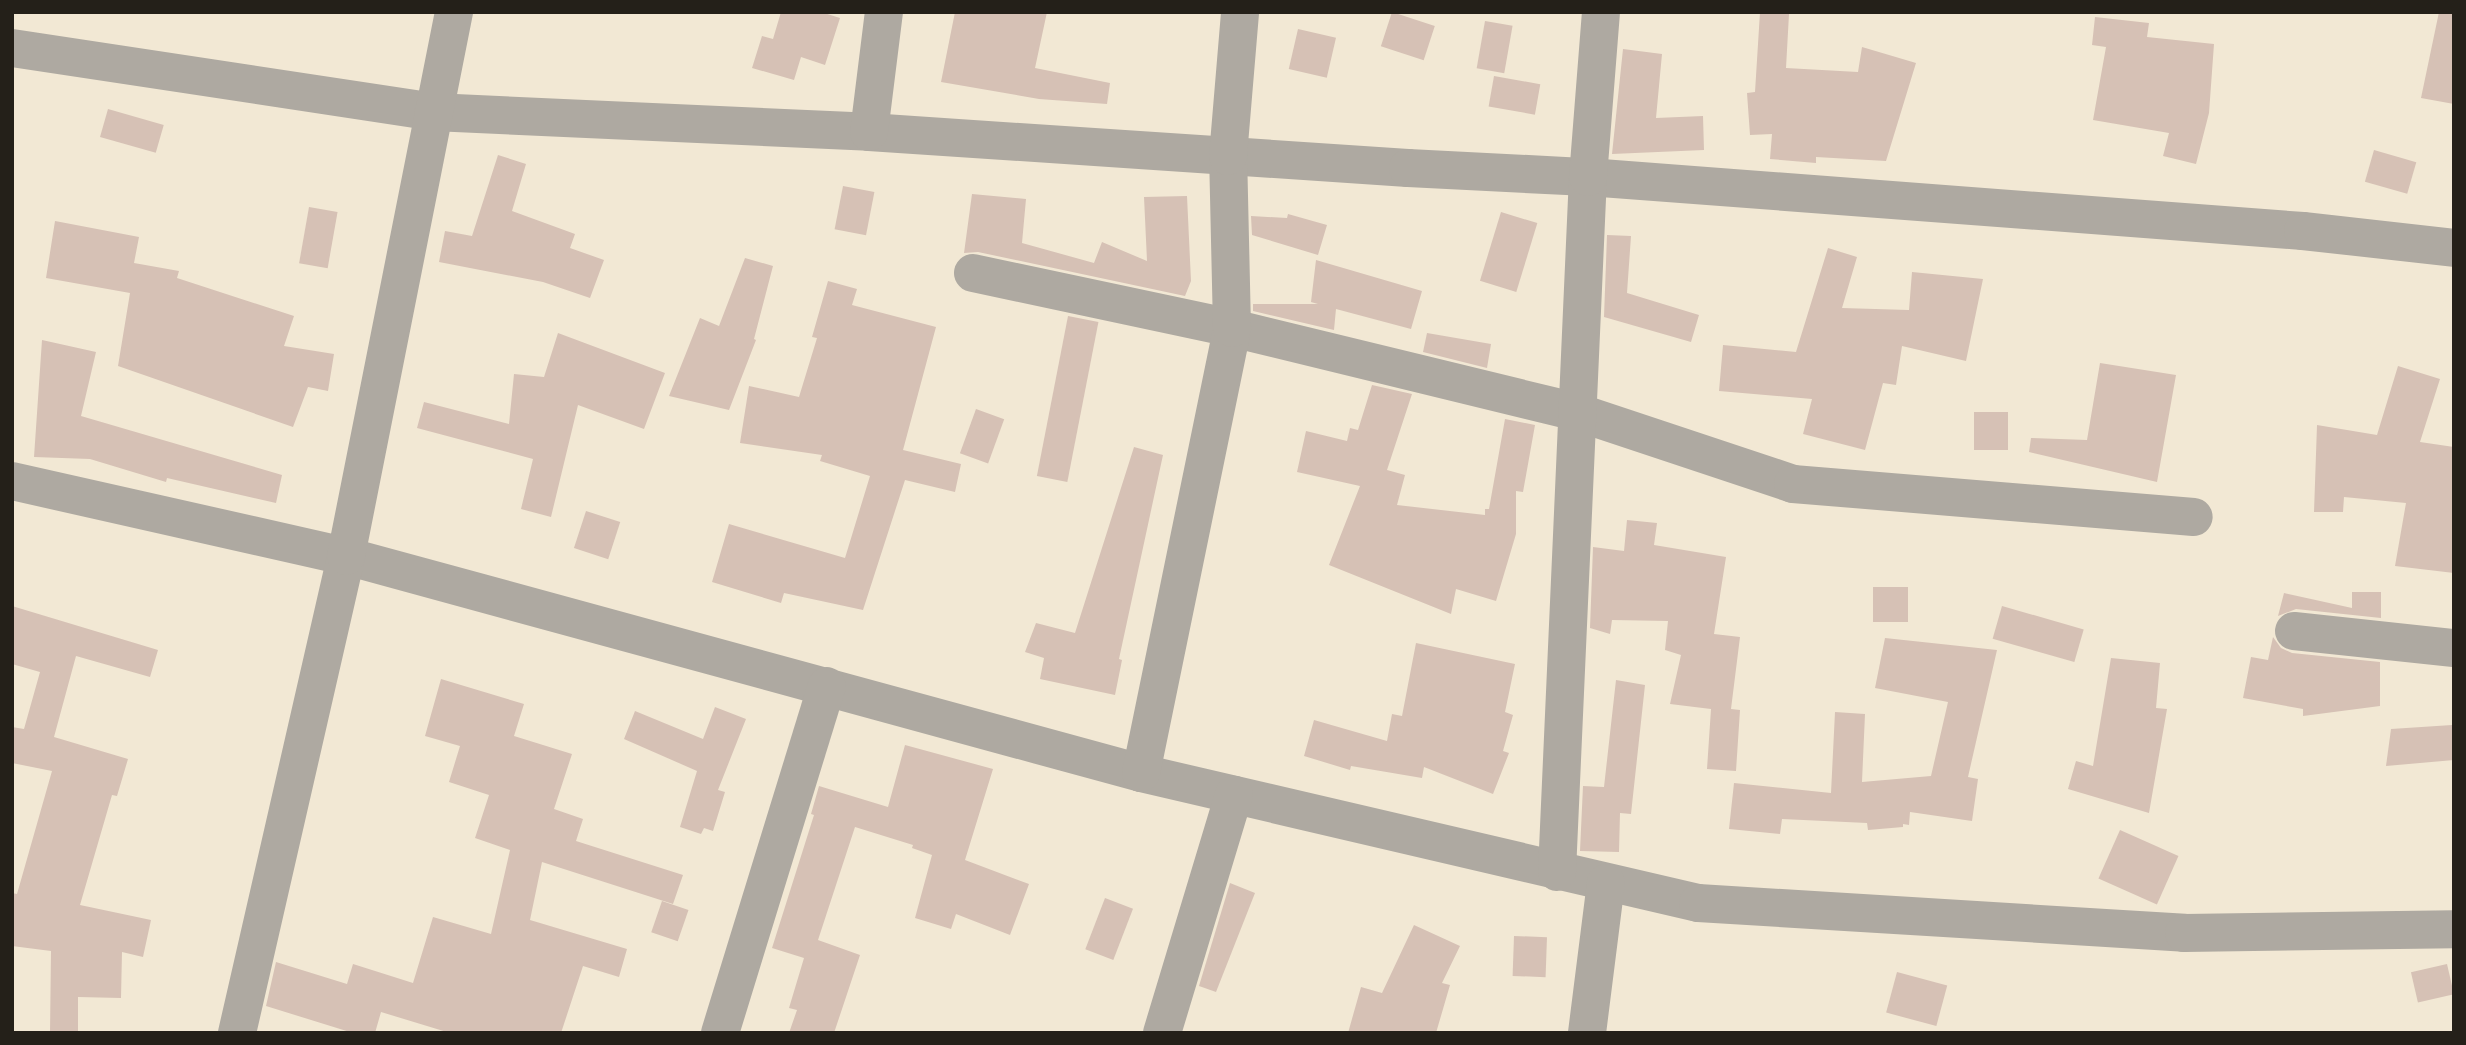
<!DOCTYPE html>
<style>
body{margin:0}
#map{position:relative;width:2466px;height:1045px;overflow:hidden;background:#f2e8d4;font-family:Merriweather,serif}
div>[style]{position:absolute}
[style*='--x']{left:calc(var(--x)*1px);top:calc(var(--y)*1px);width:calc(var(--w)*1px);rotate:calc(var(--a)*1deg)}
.building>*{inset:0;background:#d6c1b5;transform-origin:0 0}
.minor>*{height:38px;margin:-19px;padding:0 19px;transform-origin:19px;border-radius:19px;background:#aea9a1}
span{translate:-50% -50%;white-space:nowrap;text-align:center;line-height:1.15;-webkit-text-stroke:5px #fff;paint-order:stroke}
.frame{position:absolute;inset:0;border:14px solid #242019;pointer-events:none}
</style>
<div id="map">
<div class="building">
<i style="clip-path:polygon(781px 12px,821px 12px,840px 18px,825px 65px,801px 57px,794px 80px,752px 68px,762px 36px,773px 39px)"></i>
<i style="clip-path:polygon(955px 12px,1047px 12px,1035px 68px,1110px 83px,1107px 104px,1039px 99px,941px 82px)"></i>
<i style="left:1392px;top:12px;width:45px;height:36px;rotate:18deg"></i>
<i style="clip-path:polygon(1760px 12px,1789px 14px,1786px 68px,1858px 72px,1862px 47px,1916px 63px,1886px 161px,1816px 157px,1816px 163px,1770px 159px,1772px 134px,1750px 135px,1747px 93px,1755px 92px)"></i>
<i style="clip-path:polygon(2439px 12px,2454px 12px,2454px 104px,2421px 98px)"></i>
<i style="clip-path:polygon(2095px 17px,2149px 23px,2147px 37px,2214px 44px,2209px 113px,2196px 164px,2163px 156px,2169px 133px,2093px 120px,2106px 47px,2092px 45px)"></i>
<i style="left:1485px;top:21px;width:28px;height:48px;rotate:10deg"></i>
<i style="left:1298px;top:29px;width:39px;height:41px;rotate:13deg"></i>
<i style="clip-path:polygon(1623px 49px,1662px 54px,1656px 118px,1703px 116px,1704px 150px,1612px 154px)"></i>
<i style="left:1494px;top:76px;width:47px;height:31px;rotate:10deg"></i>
<i style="left:108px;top:109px;width:58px;height:29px;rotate:16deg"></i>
<i style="left:2374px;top:150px;width:44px;height:33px;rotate:16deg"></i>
<i style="clip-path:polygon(498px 155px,526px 164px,512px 211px,575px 234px,570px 248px,604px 260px,590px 298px,543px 282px,439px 262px,445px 231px,472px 236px)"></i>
<i style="left:843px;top:186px;width:32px;height:44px;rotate:11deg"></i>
<i style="clip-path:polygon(972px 194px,1026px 199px,1022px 243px,1094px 263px,1102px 242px,1147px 261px,1144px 197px,1187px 196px,1191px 281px,1185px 296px,978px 252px,964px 253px)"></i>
<i style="left:309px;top:207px;width:29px;height:57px;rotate:10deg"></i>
<i style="left:1501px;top:212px;width:38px;height:72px;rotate:17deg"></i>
<i style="clip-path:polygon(1288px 214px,1327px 225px,1318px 255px,1252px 235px,1251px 216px,1287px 218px)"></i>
<i style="clip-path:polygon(55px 221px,139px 237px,134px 263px,179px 271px,177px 278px,294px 316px,284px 346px,334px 354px,328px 391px,308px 387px,293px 427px,118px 366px,130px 293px,46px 278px)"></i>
<i style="clip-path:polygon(1607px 235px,1631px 236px,1627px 293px,1699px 315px,1691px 342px,1604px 317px)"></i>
<i style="clip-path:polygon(1828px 248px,1857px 257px,1842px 308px,1909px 310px,1912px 272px,1983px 279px,1966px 361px,1902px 346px,1896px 385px,1883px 383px,1865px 450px,1803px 434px,1812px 399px,1719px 391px,1723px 345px,1796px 352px)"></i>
<i style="clip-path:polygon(745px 258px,773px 266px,754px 339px,756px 340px,729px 410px,669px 396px,700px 318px,719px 326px)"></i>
<i style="clip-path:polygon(1316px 260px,1422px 291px,1411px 329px,1336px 309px,1334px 330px,1253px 311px,1253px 304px,1318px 304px,1311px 302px)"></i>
<i style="clip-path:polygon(828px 281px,857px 289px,852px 305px,936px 327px,903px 450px,961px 464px,955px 492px,905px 480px,863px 610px,784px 593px,781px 603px,712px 582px,729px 524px,845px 558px,870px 476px,820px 461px,822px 455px,740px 443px,749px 386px,799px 397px,817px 338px,812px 337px)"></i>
<i style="left:1068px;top:316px;width:31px;height:163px;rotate:11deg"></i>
<i style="clip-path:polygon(558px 333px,665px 373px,644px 429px,578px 405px,551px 517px,521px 509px,533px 459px,417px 428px,424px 402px,509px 424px,514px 374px,544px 377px)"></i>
<i style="clip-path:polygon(1427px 333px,1491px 344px,1487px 368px,1423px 352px)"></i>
<i style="clip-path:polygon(42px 340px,96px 352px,81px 416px,282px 475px,276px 503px,167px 478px,166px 482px,90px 459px,34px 457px)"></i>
<i style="clip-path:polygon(2100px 363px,2176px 375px,2157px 482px,2029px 452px,2031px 438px,2087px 440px)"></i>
<i style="clip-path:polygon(2398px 366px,2440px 379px,2420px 442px,2454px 447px,2454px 573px,2395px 566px,2406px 503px,2344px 497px,2343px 512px,2314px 512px,2317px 425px,2377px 435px)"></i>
<i style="clip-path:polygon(1372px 385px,1412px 394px,1387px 470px,1405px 475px,1397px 505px,1485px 515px,1485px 509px,1489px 509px,1505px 419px,1535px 425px,1523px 492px,1516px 491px,1516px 534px,1496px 601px,1456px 589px,1451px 614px,1329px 565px,1360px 486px,1297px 472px,1306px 431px,1347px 441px,1350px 428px,1358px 430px)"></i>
<i style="left:976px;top:409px;width:30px;height:47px;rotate:20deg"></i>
<i style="left:1974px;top:412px;width:34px;height:38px"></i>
<i style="clip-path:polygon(1134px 447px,1163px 455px,1119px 659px,1122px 660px,1115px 695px,1040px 679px,1044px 658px,1025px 652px,1036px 623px,1075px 633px)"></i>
<i style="left:586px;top:511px;width:36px;height:39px;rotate:18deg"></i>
<i style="clip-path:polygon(1627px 520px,1657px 523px,1654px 545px,1726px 557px,1714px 634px,1740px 637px,1731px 709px,1740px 710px,1736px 771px,1707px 769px,1711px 709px,1670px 704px,1681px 655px,1665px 650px,1668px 621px,1612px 620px,1610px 634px,1590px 628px,1593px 547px,1624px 551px)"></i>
<i style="left:1873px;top:587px;width:35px;height:35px"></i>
<i style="clip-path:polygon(2352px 592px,2381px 592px,2381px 618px,2296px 609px,2278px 616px,2284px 593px,2352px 608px)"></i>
<i style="clip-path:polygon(12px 606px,158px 650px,150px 677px,76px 656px,54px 737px,128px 759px,117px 796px,112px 795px,80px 905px,151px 920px,143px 957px,122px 952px,121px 998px,78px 997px,78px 1033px,50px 1033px,51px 951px,12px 946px,12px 893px,17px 894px,52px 771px,12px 763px,12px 727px,24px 729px,40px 672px,12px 664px)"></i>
<i style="left:2002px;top:606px;width:85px;height:34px;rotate:16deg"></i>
<i style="clip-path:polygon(2273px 637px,2281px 648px,2292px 653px,2380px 662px,2380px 706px,2303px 716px,2303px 709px,2243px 698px,2251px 657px,2268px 660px)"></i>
<i style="clip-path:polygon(1885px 638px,1997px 650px,1968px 777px,1978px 779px,1972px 821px,1910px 812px,1909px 825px,1903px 824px,1903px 827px,1868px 830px,1867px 823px,1782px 819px,1780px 834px,1729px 829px,1734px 783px,1831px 793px,1835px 712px,1865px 714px,1862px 782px,1931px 776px,1948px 702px,1875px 688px)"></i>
<i style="clip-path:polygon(1416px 643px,1515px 664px,1505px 712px,1513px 715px,1503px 751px,1509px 753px,1493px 794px,1424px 767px,1422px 778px,1351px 766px,1350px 770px,1304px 756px,1314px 720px,1387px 741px,1392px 714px,1402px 716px)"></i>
<i style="clip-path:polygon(2111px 658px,2160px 663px,2156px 708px,2167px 709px,2149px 813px,2068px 789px,2076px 761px,2093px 766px)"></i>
<i style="clip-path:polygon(441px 679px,524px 704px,514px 736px,572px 754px,554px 809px,583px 819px,576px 841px,683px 875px,673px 904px,542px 862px,530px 920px,627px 949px,619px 977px,583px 966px,561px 1033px,450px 1033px,381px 1012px,375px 1033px,353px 1033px,266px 1006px,276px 962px,347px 984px,353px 964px,413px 983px,433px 917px,491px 934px,510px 850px,475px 838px,489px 795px,449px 782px,460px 746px,425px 736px)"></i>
<i style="clip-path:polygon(1616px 680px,1645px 685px,1631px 814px,1620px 813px,1619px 852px,1580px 851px,1583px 786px,1604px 787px)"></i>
<i style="clip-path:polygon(715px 707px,746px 719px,718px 790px,725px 792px,713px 831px,704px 828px,701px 834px,680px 827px,697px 771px,624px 739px,635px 711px,703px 739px)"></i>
<i style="clip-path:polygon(2452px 725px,2454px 760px,2386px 766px,2391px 729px)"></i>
<i style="clip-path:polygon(905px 745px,993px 769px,965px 860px,1029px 884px,1010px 935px,956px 914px,951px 929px,915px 918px,932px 855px,912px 848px,913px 845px,855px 827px,818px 940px,860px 955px,834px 1033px,789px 1033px,797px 1010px,789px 1008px,804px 958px,772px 948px,814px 815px,811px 814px,819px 786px,888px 807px)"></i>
<i style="left:2120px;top:830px;width:64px;height:53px;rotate:24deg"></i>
<i style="clip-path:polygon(1230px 883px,1255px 893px,1216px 992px,1199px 986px)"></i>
<i style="left:1105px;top:898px;width:30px;height:55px;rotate:21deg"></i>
<i style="left:662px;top:901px;width:28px;height:33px;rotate:19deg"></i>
<i style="clip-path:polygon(1414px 925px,1460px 946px,1442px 983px,1450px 985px,1436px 1033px,1348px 1033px,1361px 987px,1382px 993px)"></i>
<i style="left:1514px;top:936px;width:33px;height:40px;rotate:2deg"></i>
<i style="left:2447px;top:964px;width:31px;height:37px;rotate:77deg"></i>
<i style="left:1897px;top:972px;width:52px;height:42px;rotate:15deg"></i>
</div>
<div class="minor">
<i style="--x:12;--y:48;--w:426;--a:8.6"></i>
<i style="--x:433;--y:112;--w:436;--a:2.6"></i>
<i style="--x:869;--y:132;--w:540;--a:3.82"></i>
<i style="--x:1408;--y:168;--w:180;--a:2.9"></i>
<i style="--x:1588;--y:177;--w:717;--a:4.32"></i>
<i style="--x:2303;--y:231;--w:152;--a:6.4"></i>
<i style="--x:869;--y:132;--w:121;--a:-82.9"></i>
<i style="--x:973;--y:273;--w:265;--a:12"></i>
<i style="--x:1232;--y:328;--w:355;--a:13.7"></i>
<i style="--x:1577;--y:412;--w:228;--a:18.4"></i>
<i style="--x:1793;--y:484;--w:402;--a:4.7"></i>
<i style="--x:12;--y:481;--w:342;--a:12.7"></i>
<i style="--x:346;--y:556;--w:824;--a:15.27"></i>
<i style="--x:1141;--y:773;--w:572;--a:13.14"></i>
<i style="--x:1698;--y:903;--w:487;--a:3.5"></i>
<i style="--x:2184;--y:933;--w:270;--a:-0.8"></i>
<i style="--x:2294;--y:631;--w:161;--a:6.1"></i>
<i style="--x:1141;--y:773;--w:454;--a:-78.4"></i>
<i style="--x:1232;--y:328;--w:172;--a:-91.3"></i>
<i style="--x:1228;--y:156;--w:144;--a:-85.2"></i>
<i style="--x:1557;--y:872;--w:696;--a:-87.45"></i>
<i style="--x:1588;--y:177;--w:166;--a:-85.5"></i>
<i style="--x:237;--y:1033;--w:489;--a:-77.1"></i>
<i style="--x:346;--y:556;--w:555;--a:-78.77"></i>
<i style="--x:720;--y:1033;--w:363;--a:-72.9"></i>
<i style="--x:1162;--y:1033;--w:249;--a:-73.2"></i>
<i style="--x:1587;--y:1033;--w:151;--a:-82.8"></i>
</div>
<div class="frame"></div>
</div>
